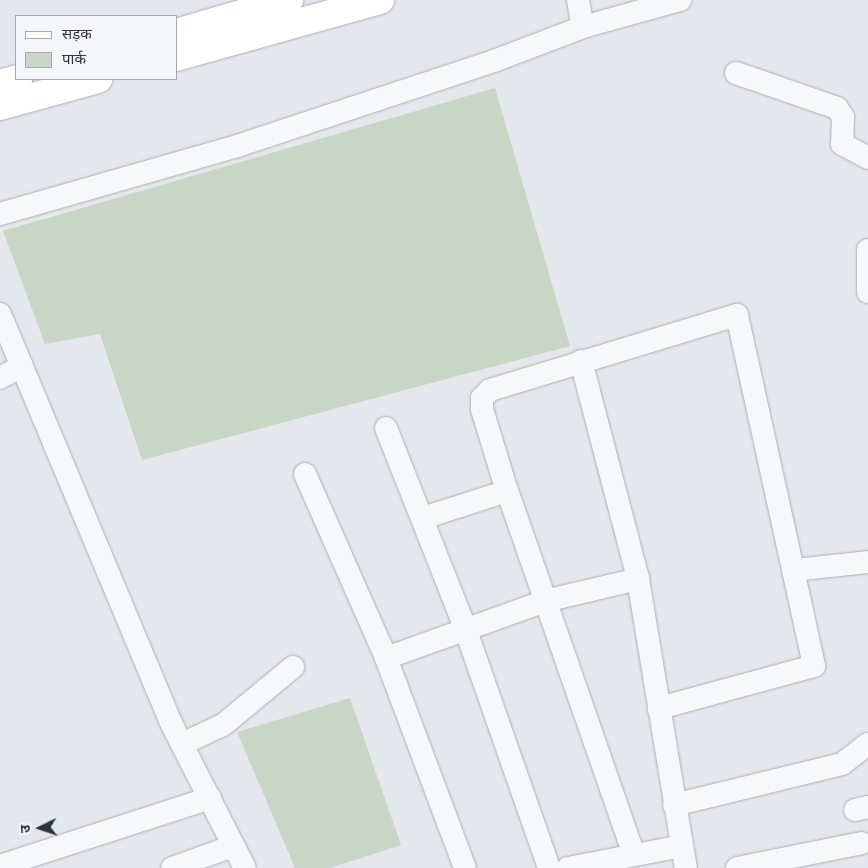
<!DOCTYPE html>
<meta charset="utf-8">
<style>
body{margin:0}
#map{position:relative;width:868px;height:868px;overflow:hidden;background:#e4e7ec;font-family:Inter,"Noto Sans Devanagari",sans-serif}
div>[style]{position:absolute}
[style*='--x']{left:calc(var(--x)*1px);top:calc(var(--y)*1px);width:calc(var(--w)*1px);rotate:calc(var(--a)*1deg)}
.green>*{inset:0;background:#c9d6c5}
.roads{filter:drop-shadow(0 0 1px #a9aeb7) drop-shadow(0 0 1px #a9aeb7)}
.street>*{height:22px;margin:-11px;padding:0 11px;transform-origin:11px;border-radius:11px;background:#f7f8fa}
.primary>*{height:28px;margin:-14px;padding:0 14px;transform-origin:14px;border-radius:14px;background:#fff}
span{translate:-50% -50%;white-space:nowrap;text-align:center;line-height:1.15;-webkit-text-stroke:4px #f4f6f9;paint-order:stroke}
.legend{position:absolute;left:15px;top:15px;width:162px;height:65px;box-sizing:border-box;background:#f4f6f9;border:1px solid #a4a8b1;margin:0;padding:6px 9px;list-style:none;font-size:15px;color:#2b3445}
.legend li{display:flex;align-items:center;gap:10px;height:25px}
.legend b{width:25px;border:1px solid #a4a8b1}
.north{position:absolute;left:15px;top:803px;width:50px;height:50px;-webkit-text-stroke:4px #f4f6f9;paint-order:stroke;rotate:266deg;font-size:14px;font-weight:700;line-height:20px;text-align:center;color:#2b3445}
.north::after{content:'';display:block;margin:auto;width:18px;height:22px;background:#2b3445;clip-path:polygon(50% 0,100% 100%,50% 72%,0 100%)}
</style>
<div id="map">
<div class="green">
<i style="clip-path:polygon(495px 88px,570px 346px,142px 460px,100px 334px,45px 344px,3px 231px)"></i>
<i style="clip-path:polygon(350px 698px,401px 845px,330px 868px,295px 868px,237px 732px)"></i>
</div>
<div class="roads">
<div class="street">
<i style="--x:578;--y:0;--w:27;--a:80"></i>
<i style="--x:736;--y:73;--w:107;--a:19.1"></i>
<i style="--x:837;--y:108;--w:11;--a:56"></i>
<i style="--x:843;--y:117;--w:27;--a:92"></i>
<i style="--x:842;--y:144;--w:30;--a:28"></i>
<i style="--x:0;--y:214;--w:250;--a:-16"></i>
<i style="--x:240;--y:145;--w:268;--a:-18.3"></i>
<i style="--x:494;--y:61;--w:95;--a:-20.9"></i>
<i style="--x:583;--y:27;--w:101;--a:-15.6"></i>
<i style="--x:868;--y:250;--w:42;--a:90"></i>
<i style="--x:0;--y:314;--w:443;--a:67.3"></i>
<i style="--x:171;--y:723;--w:163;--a:63"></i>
<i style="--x:581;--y:361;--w:225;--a:75.3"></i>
<i style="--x:638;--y:579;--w:293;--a:80.6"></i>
<i style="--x:0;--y:378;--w:25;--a:-29"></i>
<i style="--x:386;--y:428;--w:215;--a:68.4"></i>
<i style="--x:465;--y:628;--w:254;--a:70.7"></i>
<i style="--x:305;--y:474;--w:201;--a:66.2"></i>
<i style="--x:423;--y:518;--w:88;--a:-17.8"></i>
<i style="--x:804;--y:569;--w:64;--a:-6.2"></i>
<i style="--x:182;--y:744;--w:45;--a:-24.9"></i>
<i style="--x:223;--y:725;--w:91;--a:-39.6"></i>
<i style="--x:674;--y:805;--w:173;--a:-13.7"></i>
<i style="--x:842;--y:764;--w:33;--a:-38"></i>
<i style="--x:855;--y:810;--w:13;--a:-13"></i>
<i style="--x:634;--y:855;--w:386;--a:-109.2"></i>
<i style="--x:507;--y:491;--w:86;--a:-107"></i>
<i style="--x:482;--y:409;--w:11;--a:-90"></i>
<i style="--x:482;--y:398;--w:11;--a:-45"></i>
<i style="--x:490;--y:390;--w:258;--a:-16.9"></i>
<i style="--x:737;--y:315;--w:359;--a:77.6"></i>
<i style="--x:814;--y:666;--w:161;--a:164.8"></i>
<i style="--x:0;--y:866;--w:221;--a:-17.9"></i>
<i style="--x:172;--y:868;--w:65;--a:-19.8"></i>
<i style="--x:465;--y:868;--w:224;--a:-110.6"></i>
<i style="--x:386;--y:658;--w:169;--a:-19.7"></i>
<i style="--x:545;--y:601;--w:96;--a:-13.3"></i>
<i style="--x:568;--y:868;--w:116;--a:-10.9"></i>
<i style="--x:737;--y:868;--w:127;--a:-11.3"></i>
</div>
<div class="primary">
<i style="--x:176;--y:33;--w:118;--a:-16.3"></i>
<i style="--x:176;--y:57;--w:212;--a:-15.6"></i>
<i style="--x:0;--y:84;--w:19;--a:-16"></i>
<i style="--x:0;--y:106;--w:102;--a:-15.4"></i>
</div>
</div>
<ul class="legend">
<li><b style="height:6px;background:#fff"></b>सड़क</li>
<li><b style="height:14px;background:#c9d6c5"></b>पार्क</li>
</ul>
<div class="north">उ</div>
</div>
